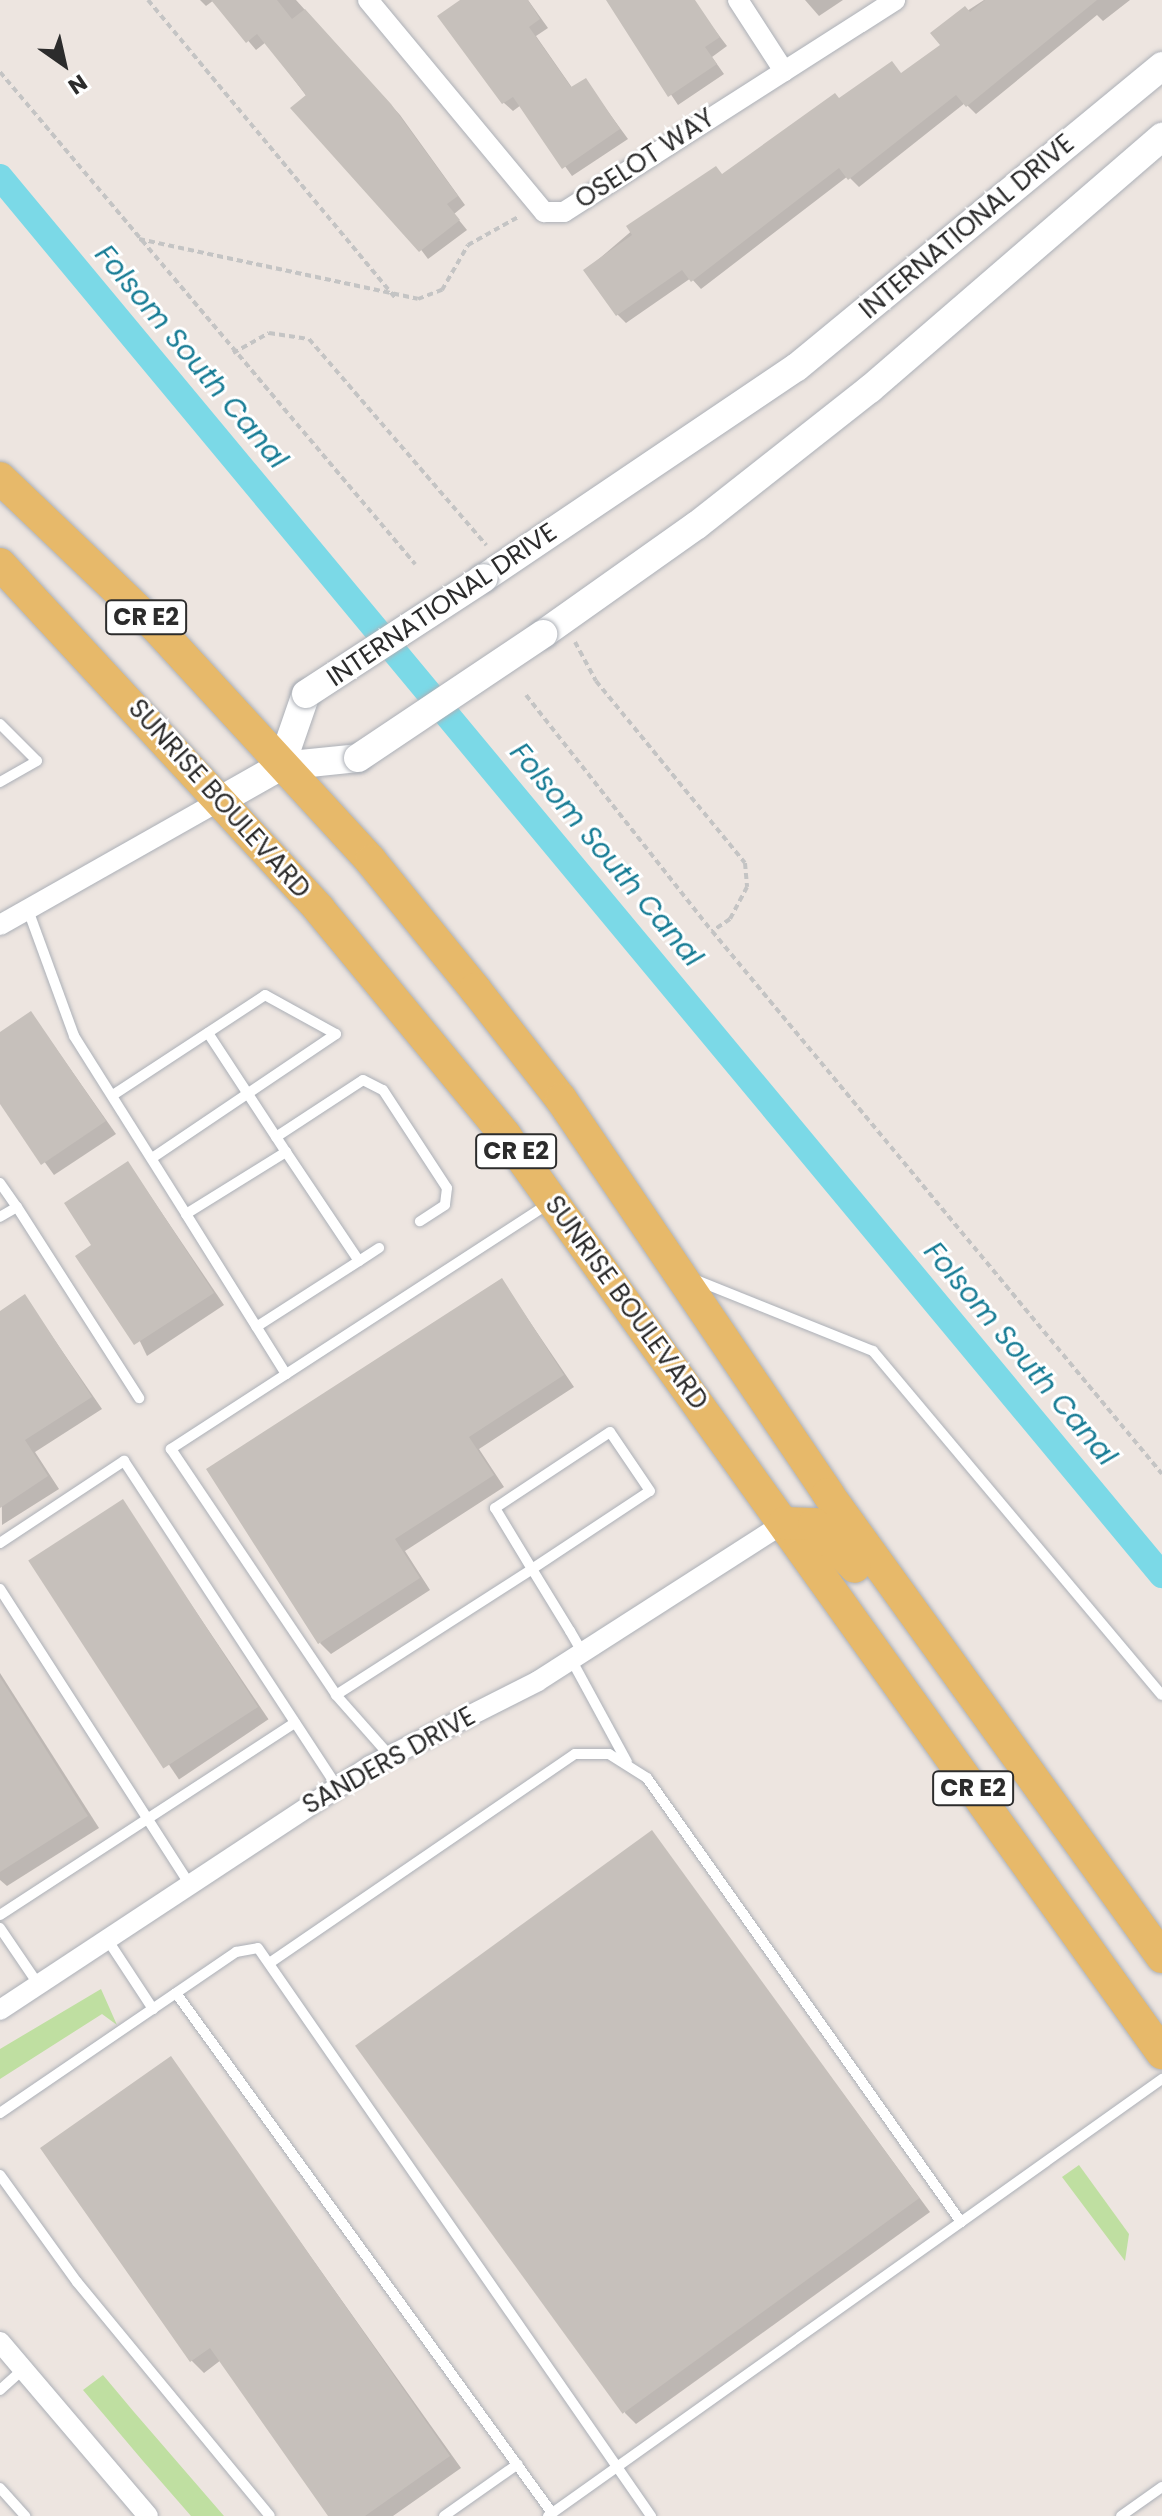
<!DOCTYPE html>
<style>
body{margin:0}
#map{position:relative;width:1162px;height:2516px;overflow:hidden;background:#ede5e0;font-family:Poppins,sans-serif}
div>[style]{position:absolute}
[style*='--x']{left:calc(var(--x)*1px);top:calc(var(--y)*1px);width:calc(var(--w)*1px);rotate:calc(var(--a)*1deg)}
.green>*{inset:0;background:#bfdfa1}
.shadow>*{inset:0;background:#0003;transform-origin:0 0}
.canal>*{height:26px;margin:-13px;padding:0 13px;transform-origin:13px;border-radius:13px;background:#7bd9e7}
.building>*{inset:0;background:#c6c0bb;transform-origin:0 0}
.path>*{height:4px;margin-top:-2px;transform-origin:0;background:repeating-linear-gradient(90deg,#c4c4c4 0 6px,transparent 0 10px)}
.roads{filter:drop-shadow(0 0 2px #acb0b7) drop-shadow(0 0 2px #acb0b7)}
.lane>*{height:10px;margin:-5px;padding:0 5px;transform-origin:5px;border-radius:5px;background:#fff}
.street>*{height:20px;margin:-10px;padding:0 10px;transform-origin:10px;border-radius:10px;background:#fff}
.secondary>*{height:28px;margin:-14px;padding:0 14px;transform-origin:14px;border-radius:14px;background:#fff}
.primary>*{height:32px;margin:-16px;padding:0 16px;transform-origin:16px;border-radius:16px;background:#e7b96a}
.bridges{filter:drop-shadow(0 0 2px #acb0b7) drop-shadow(0 0 2px #acb0b7)}
.secondary-bridge>*{height:28px;margin:-14px;padding:0 14px;transform-origin:14px;border-radius:14px;background:#fff}
span{translate:-50% -50%;white-space:nowrap;text-align:center;line-height:1.15;-webkit-text-stroke:6px #fff;paint-order:stroke}
.shield-label span{padding:2px 6px;background:#fff;border:2px solid;border-radius:6px;-webkit-text-stroke-width:0}
.shield-label{font-size:24px;color:#2c2c2c;font-weight:700}
.street-label{font-size:26px;color:#2c2c2c}
.water-label{font-size:28px;color:#177c95;font-style:italic}
.north{position:absolute;left:24px;top:24px;width:80px;height:80px;-webkit-text-stroke:6px #fff;paint-order:stroke;rotate:146deg;font-size:22px;font-weight:700;line-height:32px;text-align:center;color:#2c2c2c}
.north::after{content:'';display:block;margin:auto;width:28px;height:36px;background:#2c2c2c;clip-path:polygon(50% 0,100% 100%,50% 72%,0 100%)}
</style>
<div id="map">
<div class="green">
<i style="clip-path:polygon(101px 1989px,117px 2025px,102px 2014px,0 2079px,0 2049px)"></i>
<i style="clip-path:polygon(1079px 2165px,1129px 2234px,1125px 2261px,1062px 2177px)"></i>
<i style="clip-path:polygon(103px 2375px,134px 2412px,224px 2516px,191px 2516px,143px 2461px,83px 2390px)"></i>
</div>
<div class="shadow">
<i style="clip-path:polygon(200px 0,214px 0,206px 6px)"></i>
<i style="clip-path:polygon(214px 0,296px 0,400px 115px,465px 205px,454px 214px,467px 230px,428px 259px,266px 42px,256px 50px)"></i>
<i style="clip-path:polygon(464px 0,528px 0,548px 28px,536px 36px,573px 89px,585px 80px,628px 139px,572px 176px,521px 105px,513px 111px,504px 103px)"></i>
<i style="clip-path:polygon(608px 0,692px 0,727px 46px,712px 57px,724px 74px,678px 105px)"></i>
<i style="clip-path:polygon(805px 0,843px 0,819px 16px)"></i>
<i style="clip-path:polygon(984px 0,1130px 0,1103px 21px,1097px 15px,976px 114px,965px 103px,859px 187px,848px 176px,701px 289px,691px 278px,626px 323px,617px 314px,586px 270px,676px 193px,723px 176px,902px 74px,943px 46px,933px 33px)"></i>
<i style="clip-path:polygon(31px 1013px,116px 1134px,54px 1175px,0 1100px,0 1035px)"></i>
<i style="clip-path:polygon(128px 1163px,224px 1305px,147px 1356px,94px 1246px)"></i>
<i style="clip-path:polygon(502px 1281px,574px 1387px,479px 1449px,504px 1487px,405px 1551px,430px 1590px,331px 1654px,320px 1643px)"></i>
<i style="clip-path:polygon(25px 1297px,102px 1409px,35px 1452px,59px 1489px,2px 1525px,0 1313px)"></i>
<i style="left:122px;top:1502px;width:262px;height:108px;rotate:56deg"></i>
<i style="clip-path:polygon(0 1673px,99px 1828px,7px 1886px,0 1880px)"></i>
<i style="clip-path:polygon(651px 1833px,930px 2212px,636px 2424px,625px 2413px)"></i>
<i style="clip-path:polygon(170px 2059px,461px 2468px,393px 2516px,330px 2516px,221px 2360px,204px 2373px,192px 2361px,43px 2148px)"></i>
</div>
<div class="canal">
<i style="--x:0;--y:177;--w:1818;--a:50.27"></i>
</div>
<div class="building">
<i style="clip-path:polygon(211px 0,277px 0,292px 19px,305px 9px,391px 104px,458px 196px,447px 204px,460px 220px,419px 252px,290px 108px,306px 95px,257px 34px,246px 43px)"></i>
<i style="clip-path:polygon(460px 0,528px 0,540px 19px,529px 27px,571px 87px,586px 78px,620px 129px,562px 169px,513px 97px,502px 104px,437px 16px)"></i>
<i style="clip-path:polygon(606px 0,695px 0,720px 37px,705px 47px,717px 64px,668px 97px)"></i>
<i style="clip-path:polygon(985px 0,1097px 0,966px 107px,956px 95px,848px 180px,839px 168px,691px 282px,682px 270px,616px 316px,583px 270px,632px 235px,626px 226px,716px 166px,722px 174px,835px 93px,839px 98px,892px 61px,901px 73px,940px 45px,930px 33px,965px 6px,970px 12px)"></i>
<i style="clip-path:polygon(31px 1011px,106px 1121px,41px 1165px,0 1104px,0 1032px)"></i>
<i style="clip-path:polygon(128px 1161px,214px 1293px,134px 1345px,75px 1256px,91px 1245px,64px 1203px)"></i>
<i style="clip-path:polygon(502px 1278px,564px 1375px,469px 1437px,494px 1475px,395px 1539px,420px 1578px,318px 1644px,206px 1469px)"></i>
<i style="clip-path:polygon(25px 1294px,92px 1397px,25px 1440px,48px 1476px,0 1508px,0 1311px)"></i>
<i style="left:123px;top:1499px;width:248px;height:113px;rotate:57deg"></i>
<i style="clip-path:polygon(0 1677px,88px 1816px,0 1872px)"></i>
<i style="left:652px;top:1830px;width:455px;height:367px;rotate:54deg"></i>
<i style="clip-path:polygon(171px 2056px,450px 2456px,365px 2516px,328px 2516px,210px 2348px,190px 2362px,40px 2148px)"></i>
</div>
<div class="path">
<i style="--x:148;--y:0;--w:387;--a:50.3"></i>
<i style="--x:0;--y:72;--w:644;--a:49.85"></i>
<i style="--x:139;--y:239;--w:285;--a:12.1"></i>
<i style="--x:418;--y:299;--w:26;--a:-21"></i>
<i style="--x:442;--y:290;--w:52;--a:-60"></i>
<i style="--x:468;--y:245;--w:57;--a:-29.2"></i>
<i style="--x:233;--y:353;--w:41;--a:-29.1"></i>
<i style="--x:269;--y:333;--w:40;--a:8.5"></i>
<i style="--x:309;--y:339;--w:272;--a:49.3"></i>
<i style="--x:575;--y:642;--w:44;--a:61.7"></i>
<i style="--x:596;--y:681;--w:235;--a:50.7"></i>
<i style="--x:745;--y:863;--w:24;--a:85"></i>
<i style="--x:747;--y:887;--w:36;--a:118"></i>
<i style="--x:730;--y:919;--w:22;--a:146"></i>
<i style="--x:526;--y:695;--w:300;--a:51.8"></i>
<i style="--x:712;--y:931;--w:705;--a:50.35"></i>
</div>
<div class="roads">
<div class="lane">
<i style="--x:0;--y:724;--w:52;--a:45"></i>
<i style="--x:37;--y:761;--w:43;--a:150.4"></i>
<i style="--x:28;--y:910;--w:134;--a:69.9"></i>
<i style="--x:74;--y:1036;--w:210;--a:57.8"></i>
<i style="--x:186;--y:1214;--w:118;--a:-31.8"></i>
<i style="--x:286;--y:1152;--w:131;--a:56.2"></i>
<i style="--x:359;--y:1261;--w:122;--a:147.3"></i>
<i style="--x:208;--y:1033;--w:142;--a:56.8"></i>
<i style="--x:113;--y:1095;--w:182;--a:-33.3"></i>
<i style="--x:265;--y:995;--w:81;--a:28.8"></i>
<i style="--x:336;--y:1034;--w:222;--a:146"></i>
<i style="--x:276;--y:1137;--w:104;--a:-33.2"></i>
<i style="--x:363;--y:1080;--w:22;--a:27"></i>
<i style="--x:383;--y:1090;--w:117;--a:56.9"></i>
<i style="--x:447;--y:1188;--w:17;--a:97"></i>
<i style="--x:445;--y:1205;--w:30;--a:147"></i>
<i style="--x:0;--y:1183;--w:29;--a:55"></i>
<i style="--x:17;--y:1207;--w:20;--a:150"></i>
<i style="--x:548;--y:1204;--w:450;--a:147"></i>
<i style="--x:171;--y:1449;--w:296;--a:56.1"></i>
<i style="--x:336;--y:1695;--w:233;--a:-32.7"></i>
<i style="--x:532;--y:1569;--w:141;--a:-33.5"></i>
<i style="--x:650;--y:1491;--w:71;--a:-124.1"></i>
<i style="--x:610;--y:1432;--w:138;--a:146.5"></i>
<i style="--x:495;--y:1508;--w:71;--a:58.8"></i>
<i style="--x:532;--y:1569;--w:73;--a:58.5"></i>
<i style="--x:570;--y:1631;--w:24;--a:60"></i>
<i style="--x:17;--y:1207;--w:227;--a:57.4"></i>
<i style="--x:186;--y:1214;--w:189;--a:58"></i>
<i style="--x:359;--y:1261;--w:24;--a:-33"></i>
<i style="--x:691;--y:1278;--w:196;--a:21.9"></i>
<i style="--x:873;--y:1351;--w:449;--a:50"></i>
<i style="--x:0;--y:1543;--w:149;--a:-33.5"></i>
<i style="--x:124;--y:1461;--w:389;--a:56.8"></i>
<i style="--x:0;--y:1589;--w:350;--a:57.3"></i>
<i style="--x:571;--y:1659;--w:117;--a:61.5"></i>
<i style="--x:336;--y:1695;--w:81;--a:48.5"></i>
<i style="--x:0;--y:1915;--w:352;--a:-33.1"></i>
<i style="--x:0;--y:1928;--w:68;--a:55.8"></i>
<i style="--x:107;--y:1939;--w:84;--a:56.7"></i>
<i style="--x:271;--y:1962;--w:368;--a:-34.4"></i>
<i style="--x:575;--y:1754;--w:34;--a:0"></i>
<i style="--x:609;--y:1754;--w:45;--a:32.3"></i>
<i style="--x:647;--y:1778;--w:544;--a:54.73"></i>
<i style="--x:176;--y:1993;--w:642;--a:54.13"></i>
<i style="--x:0;--y:2113;--w:286;--a:-34.3"></i>
<i style="--x:236;--y:1952;--w:22;--a:-10"></i>
<i style="--x:258;--y:1948;--w:691;--a:55.32"></i>
<i style="--x:0;--y:2175;--w:132;--a:54.3"></i>
<i style="--x:77;--y:2282;--w:303;--a:50.5"></i>
<i style="--x:0;--y:2390;--w:28;--a:-42"></i>
<i style="--x:0;--y:2488;--w:38;--a:48"></i>
<i style="--x:444;--y:2516;--w:90;--a:-35.1"></i>
<i style="--x:548;--y:2516;--w:754;--a:-35.44"></i>
<i style="--x:1121;--y:2516;--w:50;--a:-35.3"></i>
</div>
<div class="street">
<i style="--x:368;--y:0;--w:276;--a:50.3"></i>
<i style="--x:544;--y:212;--w:20;--a:0"></i>
<i style="--x:564;--y:212;--w:393;--a:-32.6"></i>
<i style="--x:738;--y:0;--w:85;--a:57.1"></i>
<i style="--x:0;--y:925;--w:254;--a:-29.5"></i>
<i style="--x:0;--y:2010;--w:443;--a:-33.4"></i>
<i style="--x:370;--y:1766;--w:188;--a:-26.8"></i>
<i style="--x:538;--y:1681;--w:292;--a:-32.7"></i>
<i style="--x:0;--y:2342;--w:228;--a:49.6"></i>
</div>
<div class="secondary">
<i style="--x:484;--y:578;--w:377;--a:-34"></i>
<i style="--x:797;--y:367;--w:473;--a:-39.5"></i>
<i style="--x:543;--y:634;--w:189;--a:-35.3"></i>
<i style="--x:697;--y:525;--w:220;--a:-38.2"></i>
<i style="--x:870;--y:389;--w:386;--a:-40.8"></i>
<i style="--x:281;--y:766;--w:76;--a:-70.9"></i>
<i style="--x:221;--y:800;--w:69;--a:-29.5"></i>
<i style="--x:281;--y:766;--w:77;--a:-5.9"></i>
</div>
<div class="primary">
<i style="--x:0;--y:478;--w:217;--a:43.7"></i>
<i style="--x:157;--y:628;--w:316;--a:47.4"></i>
<i style="--x:371;--y:861;--w:165;--a:50.9"></i>
<i style="--x:475;--y:989;--w:140;--a:52"></i>
<i style="--x:561;--y:1099;--w:477;--a:55.9"></i>
<i style="--x:828;--y:1494;--w:571;--a:54.19"></i>
<i style="--x:0;--y:564;--w:470;--a:47.2"></i>
<i style="--x:319;--y:909;--w:293;--a:50.5"></i>
<i style="--x:505;--y:1135;--w:1129;--a:54.41"></i>
<i style="--x:784;--y:1523;--w:30;--a:2"></i>
<i style="--x:814;--y:1524;--w:59;--a:46.4"></i>
</div>
</div>
<div class="bridges">
<div class="secondary-bridge">
<i style="--x:306;--y:694;--w:212;--a:-33.1"></i>
<i style="--x:358;--y:758;--w:223;--a:-33.8"></i>
</div>
</div>
<div class="shield-label">
<span style="left:146px;top:617px">CR E2</span>
<span style="left:516px;top:1151px">CR E2</span>
<span style="left:973px;top:1788px">CR E2</span>
</div>
<div class="street-label">
<span style="left:645px;top:159px;rotate:-33deg">OSELOT WAY</span>
<span style="left:967px;top:227px;rotate:-40deg">INTERNATIONAL DRIVE</span>
<span style="left:442px;top:605px;rotate:-34deg">INTERNATIONAL DRIVE</span>
<span style="left:219px;top:799px;rotate:48deg">SUNRISE BOULEVARD</span>
<span style="left:626px;top:1303px;rotate:54deg">SUNRISE BOULEVARD</span>
<span style="left:389px;top:1761px;rotate:-29deg">SANDERS DRIVE</span>
</div>
<div class="water-label">
<span style="left:191px;top:357px;rotate:50deg">Folsom South Canal</span>
<span style="left:606px;top:855px;rotate:50deg">Folsom South Canal</span>
<span style="left:1020px;top:1354px;rotate:50deg">Folsom South Canal</span>
</div>
<div class="north">N</div>
</div>
